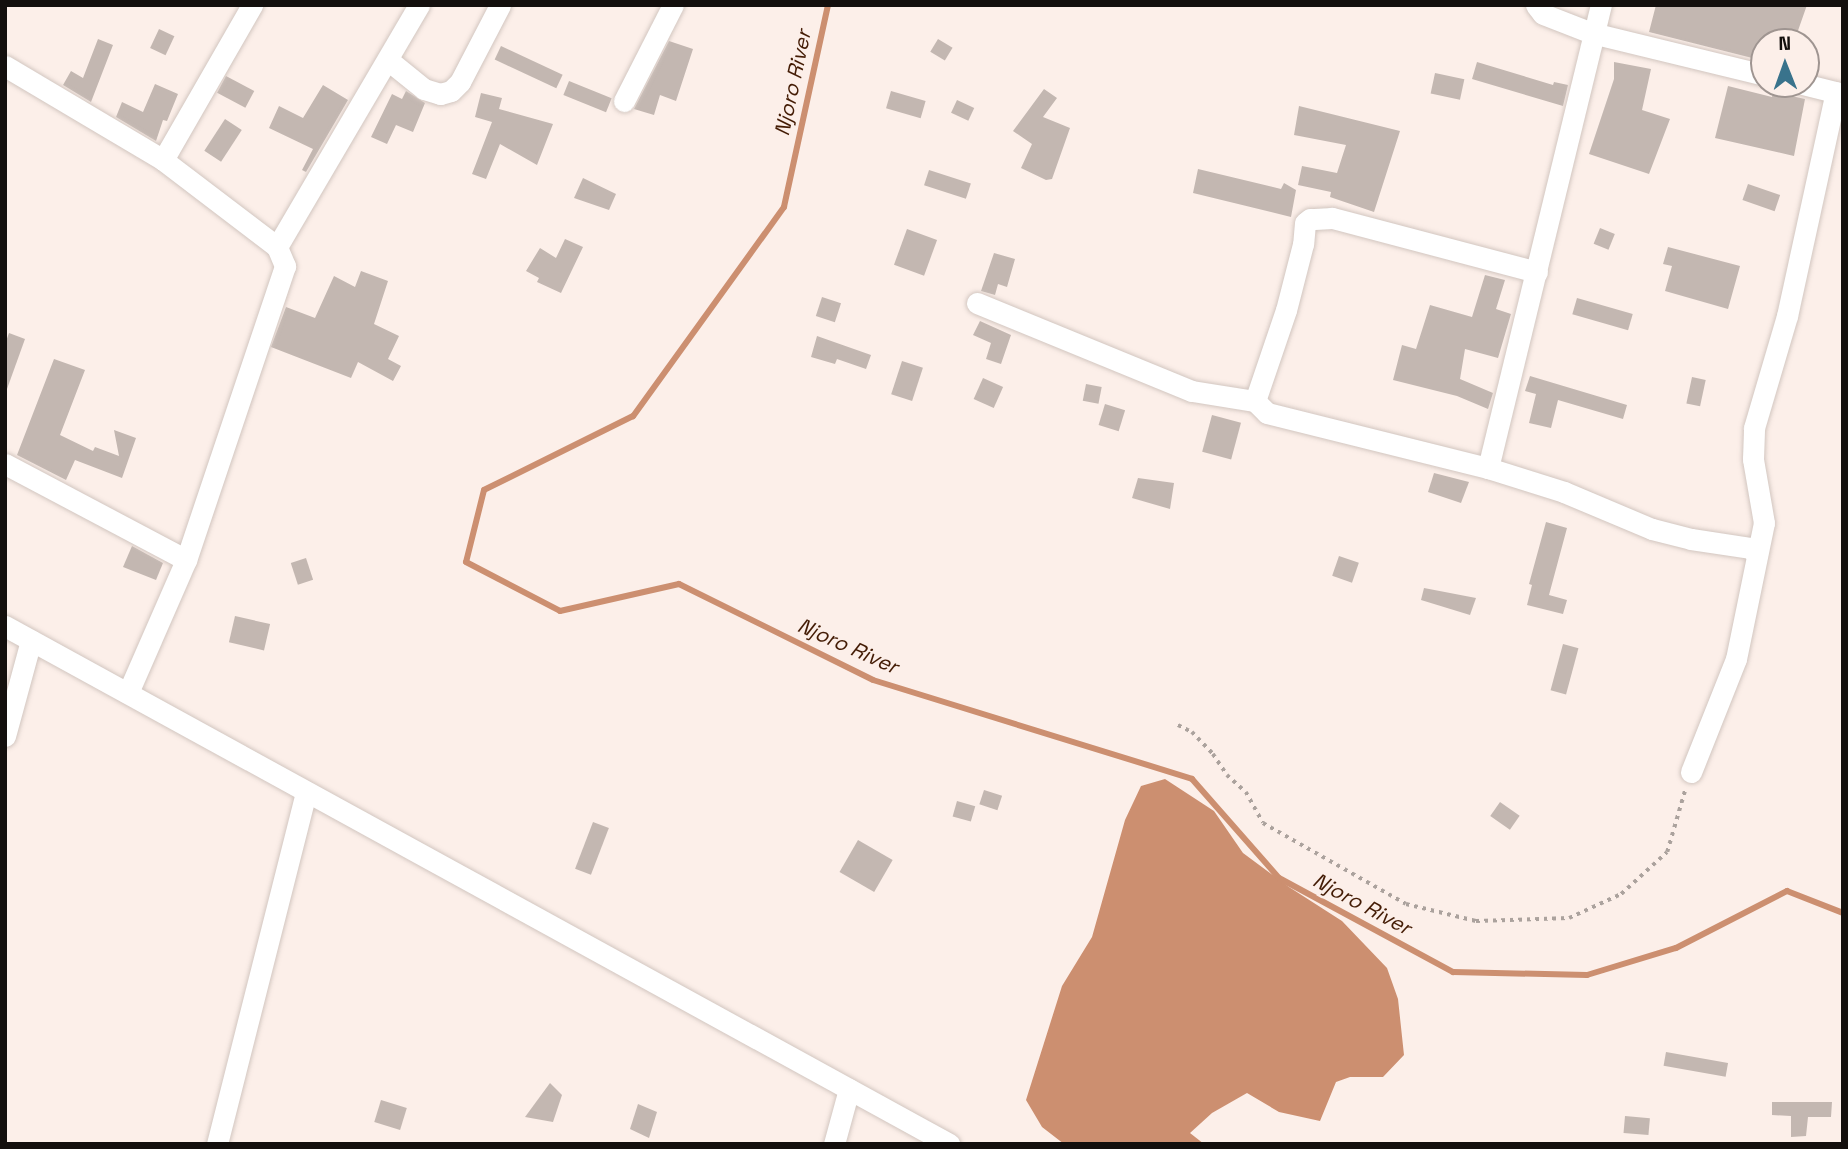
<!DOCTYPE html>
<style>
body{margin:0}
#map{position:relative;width:1848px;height:1149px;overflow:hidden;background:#fcefe9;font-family:"Space Grotesk",sans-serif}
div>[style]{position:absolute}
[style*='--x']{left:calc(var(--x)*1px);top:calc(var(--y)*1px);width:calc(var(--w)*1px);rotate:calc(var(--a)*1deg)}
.water>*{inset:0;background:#cc8f70}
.stream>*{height:6px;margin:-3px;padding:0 3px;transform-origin:3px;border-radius:3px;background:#cc8f70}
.building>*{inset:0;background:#c3b7b1;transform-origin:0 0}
.path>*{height:3.5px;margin-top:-1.75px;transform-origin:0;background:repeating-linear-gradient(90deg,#aba29d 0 3.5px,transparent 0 8.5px)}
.roads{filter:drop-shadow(0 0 2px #d2c6c0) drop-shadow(0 0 2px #d2c6c0)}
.street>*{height:21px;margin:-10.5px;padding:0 10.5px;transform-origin:10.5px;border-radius:10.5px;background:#fff}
span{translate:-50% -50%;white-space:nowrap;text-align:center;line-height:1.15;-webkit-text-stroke:5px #fcefe9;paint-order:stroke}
.water-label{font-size:21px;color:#441c05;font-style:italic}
.frame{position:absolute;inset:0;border:7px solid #130f0d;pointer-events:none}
.north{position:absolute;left:1750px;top:28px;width:70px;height:70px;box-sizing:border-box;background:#fcefe9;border:2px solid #9f9591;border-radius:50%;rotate:359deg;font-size:19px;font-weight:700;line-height:28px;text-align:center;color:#130f0d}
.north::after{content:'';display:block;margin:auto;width:24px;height:32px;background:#39738c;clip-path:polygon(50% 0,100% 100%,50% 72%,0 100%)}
</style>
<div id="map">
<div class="water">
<i style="clip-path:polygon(1165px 779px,1214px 811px,1243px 853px,1289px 887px,1342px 921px,1387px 968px,1398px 999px,1404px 1055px,1383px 1077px,1350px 1077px,1336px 1082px,1320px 1121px,1279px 1112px,1247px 1093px,1212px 1113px,1190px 1133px,1204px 1144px,1064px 1144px,1042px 1127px,1026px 1100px,1062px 986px,1092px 937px,1125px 820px,1141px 786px)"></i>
</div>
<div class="stream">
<i style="--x:828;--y:5;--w:207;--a:102.3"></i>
<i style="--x:784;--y:207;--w:258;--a:125.8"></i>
<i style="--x:633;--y:416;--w:166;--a:153.6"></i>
<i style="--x:484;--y:490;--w:74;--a:104"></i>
<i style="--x:466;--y:562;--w:106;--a:27.5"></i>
<i style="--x:560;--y:611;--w:122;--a:-12.8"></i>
<i style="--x:679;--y:584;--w:216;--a:26.3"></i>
<i style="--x:873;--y:680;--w:334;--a:17.2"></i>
<i style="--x:1192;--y:779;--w:132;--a:48.7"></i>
<i style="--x:1279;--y:878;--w:198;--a:28.4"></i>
<i style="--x:1453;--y:972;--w:134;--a:1.3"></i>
<i style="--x:1587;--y:975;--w:93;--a:-16.9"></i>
<i style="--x:1676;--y:948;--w:125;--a:-27.2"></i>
<i style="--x:1787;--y:891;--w:60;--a:21.4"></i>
</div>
<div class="building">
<i style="clip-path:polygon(1656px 5px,1807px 5px,1794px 42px,1770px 36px,1768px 42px,1764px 42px,1764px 61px,1649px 32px)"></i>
<i style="left:159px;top:29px;width:17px;height:21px;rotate:25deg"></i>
<i style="clip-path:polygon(98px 39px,113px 45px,91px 102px,63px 85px,71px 71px,83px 78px)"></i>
<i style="left:938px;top:39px;width:17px;height:15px;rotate:31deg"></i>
<i style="clip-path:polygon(669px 41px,693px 49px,676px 101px,660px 95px,654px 115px,634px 109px)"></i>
<i style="left:501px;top:46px;width:68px;height:15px;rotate:25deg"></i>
<i style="clip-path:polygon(1477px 62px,1553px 85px,1554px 82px,1568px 85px,1563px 106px,1472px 79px)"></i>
<i style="clip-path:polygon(1614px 62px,1651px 69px,1642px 110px,1670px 119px,1649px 174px,1589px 154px,1614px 79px)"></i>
<i style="left:1435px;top:73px;width:30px;height:21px;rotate:12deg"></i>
<i style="left:226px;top:76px;width:32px;height:19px;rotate:28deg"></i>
<i style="left:569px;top:81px;width:46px;height:15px;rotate:22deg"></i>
<i style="clip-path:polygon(155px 84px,178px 94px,167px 121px,163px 120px,156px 141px,116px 117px,122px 102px,143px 112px)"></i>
<i style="clip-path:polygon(323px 85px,348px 100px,306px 172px,302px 170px,313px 149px,269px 128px,279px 106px,303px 118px)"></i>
<i style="clip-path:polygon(1728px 86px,1772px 97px,1773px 92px,1805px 99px,1794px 156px,1715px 138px)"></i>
<i style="clip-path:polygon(1044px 89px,1057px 98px,1043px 117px,1070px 128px,1052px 179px,1046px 180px,1021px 168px,1032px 144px,1013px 131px)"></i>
<i style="clip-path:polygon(406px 91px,425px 103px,413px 132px,396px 125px,387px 144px,371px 137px,392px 94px,402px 99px)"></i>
<i style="left:891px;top:91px;width:36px;height:18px;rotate:16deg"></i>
<i style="clip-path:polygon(481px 93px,502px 98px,499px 109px,553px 124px,537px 165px,500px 144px,486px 179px,472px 174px,492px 122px,475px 117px)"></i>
<i style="left:957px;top:100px;width:19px;height:14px;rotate:25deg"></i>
<i style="clip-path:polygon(1299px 106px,1400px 131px,1374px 212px,1330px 197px,1331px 192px,1298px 185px,1302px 166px,1337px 173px,1346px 145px,1294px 135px)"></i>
<i style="left:225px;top:119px;width:20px;height:38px;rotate:33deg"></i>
<i style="clip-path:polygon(1198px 169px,1281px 189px,1284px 183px,1296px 190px,1291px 217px,1193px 193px)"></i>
<i style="left:929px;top:170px;width:44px;height:16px;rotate:18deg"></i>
<i style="clip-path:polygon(583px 178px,616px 194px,609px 210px,574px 198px)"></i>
<i style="left:1748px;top:184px;width:34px;height:17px;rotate:19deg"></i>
<i style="left:1600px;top:228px;width:16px;height:17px;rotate:22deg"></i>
<i style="left:907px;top:229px;width:32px;height:38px;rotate:20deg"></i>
<i style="clip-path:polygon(565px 239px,583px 247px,561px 293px,537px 282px,539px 278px,526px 271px,540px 248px,556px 258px)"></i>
<i style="clip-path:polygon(1668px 247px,1740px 266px,1728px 309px,1665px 291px,1672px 266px,1663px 264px)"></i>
<i style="clip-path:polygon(994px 253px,1015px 259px,1007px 287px,998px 284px,995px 295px,981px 291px)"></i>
<i style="clip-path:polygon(361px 271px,388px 281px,374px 324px,399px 336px,388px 359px,401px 366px,393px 381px,358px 362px,351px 378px,271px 347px,286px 307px,315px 318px,334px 276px,355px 287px)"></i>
<i style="clip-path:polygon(1485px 275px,1505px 280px,1496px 309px,1511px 314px,1498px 358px,1465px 349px,1460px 379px,1493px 393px,1488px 409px,1457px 396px,1393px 380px,1402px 345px,1416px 349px,1430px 305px,1472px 317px)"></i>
<i style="left:822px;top:297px;width:20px;height:20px;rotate:18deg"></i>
<i style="left:1577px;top:298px;width:58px;height:17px;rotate:16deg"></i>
<i style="clip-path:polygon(980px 321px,1011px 335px,1001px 364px,986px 359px,991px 343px,973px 335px)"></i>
<i style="clip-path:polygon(9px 333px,25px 339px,7px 389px,5px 344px)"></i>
<i style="clip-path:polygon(817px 336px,871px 355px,866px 369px,837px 359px,835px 364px,811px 357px)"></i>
<i style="clip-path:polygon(54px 359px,85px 370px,60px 435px,93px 451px,95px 447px,119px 456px,114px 430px,136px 438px,122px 478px,75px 460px,66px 480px,17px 455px)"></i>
<i style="left:902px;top:361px;width:22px;height:35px;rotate:18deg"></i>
<i style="clip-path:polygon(1530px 376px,1627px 405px,1623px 419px,1558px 400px,1551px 428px,1529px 423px,1536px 394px,1525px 391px)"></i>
<i style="left:1692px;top:377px;width:14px;height:27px;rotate:12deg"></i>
<i style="left:983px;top:378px;width:22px;height:23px;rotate:24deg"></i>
<i style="left:1086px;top:384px;width:16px;height:17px;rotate:11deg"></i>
<i style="left:1105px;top:404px;width:21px;height:22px;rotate:17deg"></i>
<i style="left:1212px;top:415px;width:30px;height:38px;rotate:15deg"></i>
<i style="clip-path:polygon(1434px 473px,1469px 482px,1461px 503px,1428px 492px)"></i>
<i style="clip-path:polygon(1138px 478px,1174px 483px,1170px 509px,1132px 498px)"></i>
<i style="clip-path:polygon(1546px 522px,1567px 528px,1549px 595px,1567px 600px,1563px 614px,1527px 605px,1532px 585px,1529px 584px)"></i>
<i style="clip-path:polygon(132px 546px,163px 563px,156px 580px,123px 567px)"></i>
<i style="left:1339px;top:556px;width:21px;height:21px;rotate:19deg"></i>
<i style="left:306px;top:558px;width:23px;height:16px;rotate:72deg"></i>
<i style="clip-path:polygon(1424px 588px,1476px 598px,1470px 615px,1421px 600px)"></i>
<i style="left:235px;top:616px;width:36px;height:27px;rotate:13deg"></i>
<i style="left:1563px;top:644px;width:16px;height:48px;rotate:15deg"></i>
<i style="left:984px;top:790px;width:19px;height:15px;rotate:18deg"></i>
<i style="left:957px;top:801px;width:19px;height:16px;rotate:16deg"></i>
<i style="left:1500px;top:802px;width:24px;height:17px;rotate:35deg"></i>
<i style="left:593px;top:822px;width:17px;height:50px;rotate:21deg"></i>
<i style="left:858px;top:840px;width:40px;height:37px;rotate:30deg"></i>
<i style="left:1666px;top:1052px;width:63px;height:14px;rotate:10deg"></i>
<i style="clip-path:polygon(550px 1083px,562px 1095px,553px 1122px,525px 1117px)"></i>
<i style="left:381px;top:1100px;width:27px;height:23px;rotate:17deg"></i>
<i style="clip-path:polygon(1772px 1102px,1832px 1102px,1831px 1117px,1808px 1117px,1806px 1136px,1791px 1137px,1791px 1116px,1772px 1115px)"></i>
<i style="clip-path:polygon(638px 1104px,657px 1112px,649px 1138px,630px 1129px)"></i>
<i style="left:1625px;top:1116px;width:25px;height:17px;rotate:5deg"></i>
</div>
<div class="path">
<i style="--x:1178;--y:725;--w:16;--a:27"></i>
<i style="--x:1192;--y:732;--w:30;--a:46"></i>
<i style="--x:1213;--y:754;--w:25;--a:56"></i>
<i style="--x:1227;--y:775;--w:25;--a:42"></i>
<i style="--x:1246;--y:792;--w:35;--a:61"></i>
<i style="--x:1263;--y:823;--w:164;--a:29.5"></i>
<i style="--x:1406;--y:904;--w:72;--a:13.7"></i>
<i style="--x:1476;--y:921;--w:93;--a:-1.8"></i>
<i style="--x:1569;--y:918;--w:57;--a:-24.8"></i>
<i style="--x:1621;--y:894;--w:62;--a:-42.4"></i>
<i style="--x:1667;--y:852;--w:65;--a:-73.8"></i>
</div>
<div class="roads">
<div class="street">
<i style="--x:1536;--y:5;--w:11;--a:52"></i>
<i style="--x:1543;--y:14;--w:53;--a:21.2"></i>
<i style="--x:1592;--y:33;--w:177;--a:13.7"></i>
<i style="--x:388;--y:60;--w:46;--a:38.9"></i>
<i style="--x:424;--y:89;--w:17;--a:17"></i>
<i style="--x:440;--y:94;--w:11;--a:-15"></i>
<i style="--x:451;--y:91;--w:13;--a:-45"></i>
<i style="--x:460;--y:82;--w:87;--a:-62.5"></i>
<i style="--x:5;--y:66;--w:184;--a:30.7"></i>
<i style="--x:163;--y:160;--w:143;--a:37.3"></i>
<i style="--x:277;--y:247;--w:21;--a:67"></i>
<i style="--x:285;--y:266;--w:310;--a:108.6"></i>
<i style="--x:186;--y:560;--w:145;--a:113.6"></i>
<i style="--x:1803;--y:84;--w:41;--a:14"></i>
<i style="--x:624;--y:101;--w:108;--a:-63"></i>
<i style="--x:163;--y:160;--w:179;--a:-60.1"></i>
<i style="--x:277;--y:247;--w:281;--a:-59.6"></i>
<i style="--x:1537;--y:272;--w:212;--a:-165.2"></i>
<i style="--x:1332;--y:218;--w:22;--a:177"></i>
<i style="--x:1310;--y:219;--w:6;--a:141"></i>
<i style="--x:1305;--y:223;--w:21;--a:95"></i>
<i style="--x:1303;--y:244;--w:68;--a:104.4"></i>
<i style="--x:1286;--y:310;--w:96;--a:108.8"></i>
<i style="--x:1255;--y:401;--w:17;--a:45"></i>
<i style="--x:1267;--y:413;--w:228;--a:14"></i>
<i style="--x:1488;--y:468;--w:80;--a:17.5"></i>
<i style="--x:1564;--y:492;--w:95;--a:22.8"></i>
<i style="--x:1652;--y:529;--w:40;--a:14.4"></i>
<i style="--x:1691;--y:539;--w:61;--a:8.5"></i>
<i style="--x:1751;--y:548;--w:8;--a:50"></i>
<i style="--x:977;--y:303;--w:232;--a:22.3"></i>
<i style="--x:1192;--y:391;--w:64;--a:9"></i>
<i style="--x:5;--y:464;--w:205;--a:27.9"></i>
<i style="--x:1488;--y:468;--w:477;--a:-76.3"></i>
<i style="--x:5;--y:626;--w:1077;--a:28.75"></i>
<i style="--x:5;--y:736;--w:99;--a:-74.8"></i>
<i style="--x:1691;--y:772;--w:122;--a:-68.3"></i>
<i style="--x:1736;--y:659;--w:139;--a:-78.4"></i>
<i style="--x:1764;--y:523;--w:65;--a:-99.8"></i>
<i style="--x:1753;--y:459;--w:31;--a:-88"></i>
<i style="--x:1754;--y:428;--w:117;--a:-73.6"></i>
<i style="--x:1787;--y:316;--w:229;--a:-77.7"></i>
<i style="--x:217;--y:1144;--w:363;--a:-75.8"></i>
<i style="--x:834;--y:1144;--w:57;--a:-74.7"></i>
</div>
</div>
<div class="water-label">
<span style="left:793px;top:83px;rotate:-78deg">Njoro River</span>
<span style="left:848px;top:646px;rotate:24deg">Njoro River</span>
<span style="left:1362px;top:904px;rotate:28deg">Njoro River</span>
</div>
<div class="frame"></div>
<div class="north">N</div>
</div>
